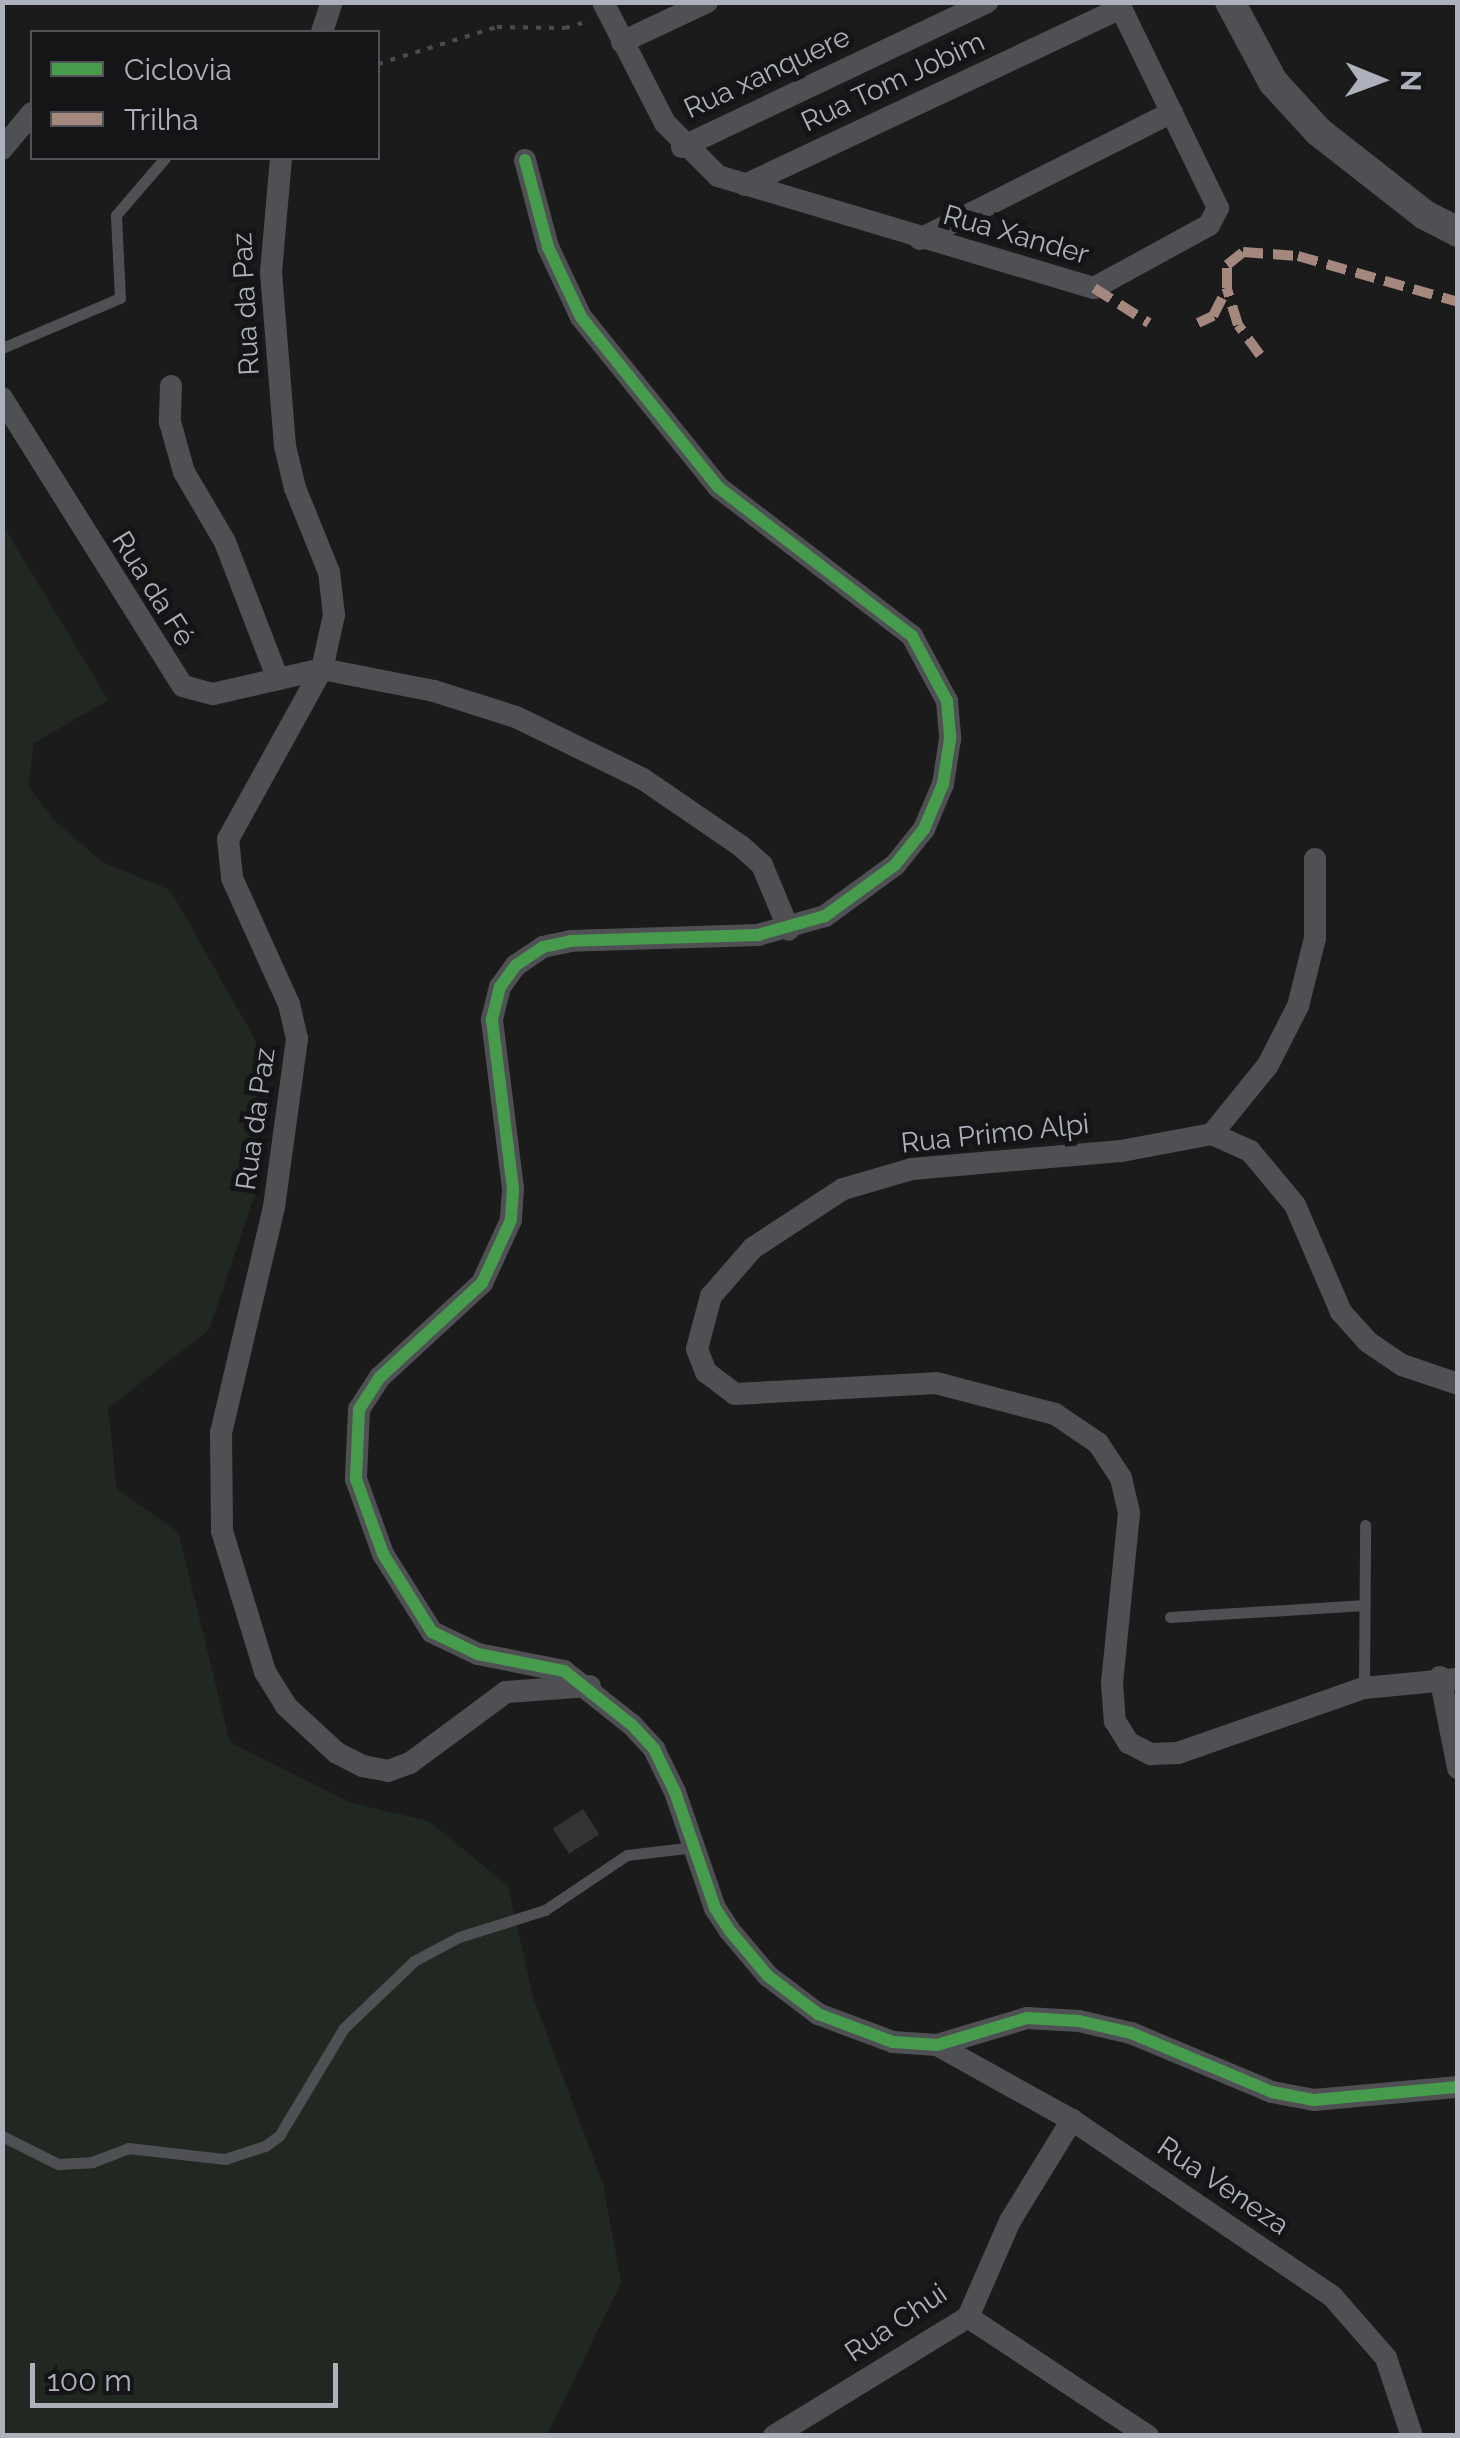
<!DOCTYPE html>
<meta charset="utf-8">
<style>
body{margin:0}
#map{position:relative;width:1460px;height:2438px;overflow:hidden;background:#1b1b1b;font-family:Raleway,sans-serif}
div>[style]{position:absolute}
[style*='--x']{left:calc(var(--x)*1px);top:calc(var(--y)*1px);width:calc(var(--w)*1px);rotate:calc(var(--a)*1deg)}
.green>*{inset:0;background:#202821}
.building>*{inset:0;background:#333;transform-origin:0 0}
.path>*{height:4px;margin-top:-2px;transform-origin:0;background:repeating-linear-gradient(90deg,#4b4c4f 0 5px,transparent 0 13px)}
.service>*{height:11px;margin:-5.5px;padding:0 5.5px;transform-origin:5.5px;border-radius:5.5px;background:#4f5054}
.minor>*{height:22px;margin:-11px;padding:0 11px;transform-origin:11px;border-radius:11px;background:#4f5054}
.tertiary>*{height:30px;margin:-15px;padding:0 15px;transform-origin:15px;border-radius:15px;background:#4f5054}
.quiet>*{height:10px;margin-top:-5px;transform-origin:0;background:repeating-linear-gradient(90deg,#a5887d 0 20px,transparent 0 30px)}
.cycleway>*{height:12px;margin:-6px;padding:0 6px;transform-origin:6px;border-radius:6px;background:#469c4c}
span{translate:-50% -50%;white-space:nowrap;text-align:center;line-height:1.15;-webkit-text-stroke:10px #151517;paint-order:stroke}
.street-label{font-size:28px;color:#acb1bc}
.frame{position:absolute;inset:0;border:5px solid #acb1bc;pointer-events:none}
.legend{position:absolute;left:30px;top:30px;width:350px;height:130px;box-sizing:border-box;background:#151517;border:2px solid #515359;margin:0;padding:12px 18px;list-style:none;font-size:30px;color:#acb1bc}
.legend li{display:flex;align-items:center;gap:20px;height:50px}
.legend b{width:50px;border:2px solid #515359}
.north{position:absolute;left:1330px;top:30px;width:100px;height:100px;-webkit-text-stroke:8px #151517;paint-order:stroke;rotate:91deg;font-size:28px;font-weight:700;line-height:40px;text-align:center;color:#acb1bc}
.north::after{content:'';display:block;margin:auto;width:35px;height:45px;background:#acb1bc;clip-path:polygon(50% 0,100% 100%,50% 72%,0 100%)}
.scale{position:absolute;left:30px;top:2363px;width:308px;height:45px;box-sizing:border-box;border:5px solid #acb1bc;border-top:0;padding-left:12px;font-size:30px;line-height:35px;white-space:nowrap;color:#acb1bc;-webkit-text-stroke:8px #151517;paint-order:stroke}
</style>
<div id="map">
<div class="green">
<i style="clip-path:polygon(2px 524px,108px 700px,34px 743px,28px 786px,53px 819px,102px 862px,170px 890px,256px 1041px,256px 1190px,209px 1330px,108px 1408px,117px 1489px,178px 1532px,230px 1742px,352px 1803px,429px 1821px,508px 1886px,533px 1997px,603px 2184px,621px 2283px,547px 2435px,3px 2435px)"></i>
</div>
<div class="building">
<i style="left:583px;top:1809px;width:30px;height:36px;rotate:57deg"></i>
</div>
<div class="path">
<i style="--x:378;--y:64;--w:125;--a:-17.3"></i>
<i style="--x:497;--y:27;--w:68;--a:0.8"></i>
<i style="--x:565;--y:28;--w:26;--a:-16"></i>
</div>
<div class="service">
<i style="--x:2;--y:348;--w:128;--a:-23"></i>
<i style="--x:120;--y:298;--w:83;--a:-92.8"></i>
<i style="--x:116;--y:215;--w:75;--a:-49.3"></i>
<i style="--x:1170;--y:1617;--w:195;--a:-3.5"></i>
<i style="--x:1364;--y:1688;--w:163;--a:-89.6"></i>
<i style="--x:2;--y:2136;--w:63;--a:26.6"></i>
<i style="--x:58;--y:2164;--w:34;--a:-3"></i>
<i style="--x:92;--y:2162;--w:39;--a:-21"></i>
<i style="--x:128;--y:2148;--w:98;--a:6.5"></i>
<i style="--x:225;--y:2159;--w:42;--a:-18"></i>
<i style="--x:265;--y:2146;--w:17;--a:-36"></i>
<i style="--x:279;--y:2136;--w:126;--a:-59"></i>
<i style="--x:344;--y:2028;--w:97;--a:-43.7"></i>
<i style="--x:414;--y:1961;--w:51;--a:-28.1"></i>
<i style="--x:459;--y:1937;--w:90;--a:-17.4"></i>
<i style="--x:545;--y:1910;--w:99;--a:-33.9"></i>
<i style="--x:627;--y:1855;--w:68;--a:-6.7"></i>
</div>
<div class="minor">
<i style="--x:603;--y:2;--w:136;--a:62.9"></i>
<i style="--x:665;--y:123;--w:75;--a:45"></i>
<i style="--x:718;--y:176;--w:392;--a:16.6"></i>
<i style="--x:1094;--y:288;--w:131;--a:-28.7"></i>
<i style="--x:1209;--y:225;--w:19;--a:-62"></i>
<i style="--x:1218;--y:208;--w:229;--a:-115.9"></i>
<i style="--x:322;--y:32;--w:32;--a:-72"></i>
<i style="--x:622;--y:42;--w:94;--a:-25.2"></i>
<i style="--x:682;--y:147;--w:338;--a:-25.4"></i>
<i style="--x:2;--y:149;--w:47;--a:-50.2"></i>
<i style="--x:281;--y:158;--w:114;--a:95"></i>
<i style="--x:271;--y:272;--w:175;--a:85.4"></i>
<i style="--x:285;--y:446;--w:43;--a:76.6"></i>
<i style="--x:295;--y:488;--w:91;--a:68"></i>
<i style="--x:329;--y:572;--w:43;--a:83.4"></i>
<i style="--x:334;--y:615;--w:55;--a:102.5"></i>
<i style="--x:322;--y:669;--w:194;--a:118.9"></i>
<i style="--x:228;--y:839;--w:39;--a:84"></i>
<i style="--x:232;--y:878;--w:138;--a:65.7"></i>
<i style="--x:289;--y:1004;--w:36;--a:77"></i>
<i style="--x:297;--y:1039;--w:170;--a:97.8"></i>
<i style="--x:274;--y:1207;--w:232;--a:103.2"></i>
<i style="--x:221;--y:1433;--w:98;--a:89.4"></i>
<i style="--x:222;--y:1531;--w:147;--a:73"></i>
<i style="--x:265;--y:1672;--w:40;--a:58"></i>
<i style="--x:286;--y:1706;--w:69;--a:42.7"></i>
<i style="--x:337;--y:1753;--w:29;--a:27"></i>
<i style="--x:363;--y:1766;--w:25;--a:11"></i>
<i style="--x:388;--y:1771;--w:23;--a:-20"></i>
<i style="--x:410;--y:1763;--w:119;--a:-36.5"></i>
<i style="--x:506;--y:1692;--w:84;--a:-4.1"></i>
<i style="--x:525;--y:160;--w:90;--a:75.2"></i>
<i style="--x:548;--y:247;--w:77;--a:64.8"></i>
<i style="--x:581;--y:317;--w:218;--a:51.1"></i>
<i style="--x:718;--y:487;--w:245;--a:37.5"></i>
<i style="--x:912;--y:636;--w:74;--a:61.7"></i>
<i style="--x:947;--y:701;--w:38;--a:85"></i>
<i style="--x:950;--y:739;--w:46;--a:98.8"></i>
<i style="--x:943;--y:784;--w:49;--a:112.9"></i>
<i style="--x:924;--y:829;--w:46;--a:128.9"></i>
<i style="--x:895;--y:865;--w:87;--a:143.9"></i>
<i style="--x:825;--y:916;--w:70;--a:164.2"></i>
<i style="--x:758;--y:935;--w:187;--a:178.2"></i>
<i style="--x:571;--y:941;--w:29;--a:168"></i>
<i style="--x:543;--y:947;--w:32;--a:146"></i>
<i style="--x:516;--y:965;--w:27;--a:126"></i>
<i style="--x:500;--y:987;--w:34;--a:104"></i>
<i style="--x:492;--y:1020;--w:170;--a:82.9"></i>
<i style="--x:513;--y:1189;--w:31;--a:94"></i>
<i style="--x:511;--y:1220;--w:69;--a:114.7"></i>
<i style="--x:482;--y:1283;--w:139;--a:137.3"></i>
<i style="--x:380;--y:1377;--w:38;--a:123"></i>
<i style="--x:359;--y:1409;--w:70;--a:92.5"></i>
<i style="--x:356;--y:1479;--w:80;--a:70.2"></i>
<i style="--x:383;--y:1554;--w:92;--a:57.9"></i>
<i style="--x:432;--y:1632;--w:51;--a:25.6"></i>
<i style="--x:478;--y:1654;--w:88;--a:11.2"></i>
<i style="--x:564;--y:1671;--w:87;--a:38.5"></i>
<i style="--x:632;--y:1725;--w:33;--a:47"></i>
<i style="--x:654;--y:1749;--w:48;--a:64"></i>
<i style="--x:675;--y:1792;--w:123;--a:71"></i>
<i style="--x:715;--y:1908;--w:27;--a:57"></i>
<i style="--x:730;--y:1931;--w:59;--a:49.8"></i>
<i style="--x:768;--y:1976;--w:63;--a:37.2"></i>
<i style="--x:818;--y:2014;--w:80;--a:20.5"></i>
<i style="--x:893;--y:2042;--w:44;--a:3.9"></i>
<i style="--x:937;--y:2045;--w:94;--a:-16.7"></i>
<i style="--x:1027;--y:2018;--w:52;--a:3.3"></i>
<i style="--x:1079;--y:2021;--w:53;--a:13"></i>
<i style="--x:1131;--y:2033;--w:153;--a:22.7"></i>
<i style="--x:1272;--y:2092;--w:43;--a:10.8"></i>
<i style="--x:1314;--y:2100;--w:145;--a:-5.2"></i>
<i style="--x:745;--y:185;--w:416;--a:-25.2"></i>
<i style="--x:920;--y:239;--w:282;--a:-26.7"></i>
<i style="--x:171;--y:386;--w:36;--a:92"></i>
<i style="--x:170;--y:422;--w:52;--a:74.4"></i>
<i style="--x:184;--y:472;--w:81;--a:59.6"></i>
<i style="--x:225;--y:542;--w:147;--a:68.9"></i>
<i style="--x:2;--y:398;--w:340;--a:57.9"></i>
<i style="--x:183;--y:686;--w:31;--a:15"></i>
<i style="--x:213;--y:694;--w:112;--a:-12.9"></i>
<i style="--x:322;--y:669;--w:114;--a:11.1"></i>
<i style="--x:434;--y:691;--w:86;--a:17.6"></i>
<i style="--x:516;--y:717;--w:141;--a:26"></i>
<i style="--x:643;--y:779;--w:119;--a:34.4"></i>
<i style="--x:741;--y:846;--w:28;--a:42"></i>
<i style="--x:762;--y:865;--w:70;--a:67.4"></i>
<i style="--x:1315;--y:859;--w:79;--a:90"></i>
<i style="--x:1315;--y:938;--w:70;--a:104"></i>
<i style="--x:1298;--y:1006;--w:66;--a:117"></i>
<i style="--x:1268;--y:1065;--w:89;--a:129.1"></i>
<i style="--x:1212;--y:1134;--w:93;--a:169.4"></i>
<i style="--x:1121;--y:1151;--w:210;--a:175.1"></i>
<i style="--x:912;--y:1169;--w:72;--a:163.8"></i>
<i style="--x:843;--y:1189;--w:108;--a:146.8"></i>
<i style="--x:753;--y:1248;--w:64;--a:131.2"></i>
<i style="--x:711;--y:1296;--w:55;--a:104.8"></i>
<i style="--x:697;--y:1349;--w:25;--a:69"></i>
<i style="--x:706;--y:1372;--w:36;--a:37"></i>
<i style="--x:735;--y:1394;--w:201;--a:-3.1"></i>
<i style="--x:936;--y:1383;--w:123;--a:14.6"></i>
<i style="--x:1055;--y:1414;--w:52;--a:34"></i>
<i style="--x:1098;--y:1443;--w:42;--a:56.7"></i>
<i style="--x:1121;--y:1478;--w:36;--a:77"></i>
<i style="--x:1129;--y:1513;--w:170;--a:95.7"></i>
<i style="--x:1112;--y:1682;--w:39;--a:86"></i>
<i style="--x:1115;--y:1721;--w:26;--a:58"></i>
<i style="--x:1129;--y:1743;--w:25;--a:27"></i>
<i style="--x:1151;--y:1754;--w:27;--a:-2"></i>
<i style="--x:1178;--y:1753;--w:197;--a:-19.3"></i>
<i style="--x:1364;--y:1688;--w:94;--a:-5.5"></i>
<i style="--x:1212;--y:1134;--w:42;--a:24.1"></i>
<i style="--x:1250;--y:1151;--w:70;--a:50.2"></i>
<i style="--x:1295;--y:1205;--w:116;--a:66.7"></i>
<i style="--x:1341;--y:1312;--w:40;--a:48"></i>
<i style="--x:1368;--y:1342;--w:41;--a:34.1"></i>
<i style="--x:1402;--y:1365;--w:59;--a:18.7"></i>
<i style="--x:1440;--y:1677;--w:93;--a:78.8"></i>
<i style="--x:937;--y:2045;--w:154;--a:29.1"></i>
<i style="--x:1072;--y:2120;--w:314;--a:34.1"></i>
<i style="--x:1332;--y:2296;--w:82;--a:48.9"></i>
<i style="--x:1386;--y:2358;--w:82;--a:71.6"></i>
<i style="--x:968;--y:2317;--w:216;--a:33.5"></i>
<i style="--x:774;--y:2436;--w:228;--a:-31.5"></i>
<i style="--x:968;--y:2317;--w:105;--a:-66.4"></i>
<i style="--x:1010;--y:2221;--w:119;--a:-58.5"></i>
</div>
<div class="tertiary">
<i style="--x:1230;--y:2;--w:91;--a:61.7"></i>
<i style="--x:1273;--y:82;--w:68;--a:47.4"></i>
<i style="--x:1319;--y:132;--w:135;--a:38.1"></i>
<i style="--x:1425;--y:215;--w:37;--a:27"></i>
</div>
<div class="quiet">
<i style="--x:1094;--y:288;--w:65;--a:32.5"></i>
<i style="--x:1198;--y:323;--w:17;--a:-25"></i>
<i style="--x:1213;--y:316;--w:31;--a:-63"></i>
<i style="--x:1260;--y:355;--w:37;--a:-126"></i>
<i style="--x:1238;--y:325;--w:39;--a:-107"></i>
<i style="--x:1227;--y:288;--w:23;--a:-90"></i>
<i style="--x:1227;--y:265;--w:21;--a:-39"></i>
<i style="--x:1243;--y:252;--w:55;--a:4.2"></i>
<i style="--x:1298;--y:256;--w:166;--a:16"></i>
</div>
<div class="cycleway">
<i style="--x:525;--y:160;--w:90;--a:75.2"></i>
<i style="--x:548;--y:247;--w:77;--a:64.8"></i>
<i style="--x:581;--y:317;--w:218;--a:51.1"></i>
<i style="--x:718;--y:487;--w:245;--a:37.5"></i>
<i style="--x:912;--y:636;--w:74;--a:61.7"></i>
<i style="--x:947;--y:701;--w:38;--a:85"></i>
<i style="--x:950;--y:739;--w:46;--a:98.8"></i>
<i style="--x:943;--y:784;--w:49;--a:112.9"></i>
<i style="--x:924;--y:829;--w:46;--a:128.9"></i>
<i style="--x:895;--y:865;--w:87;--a:143.9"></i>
<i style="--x:825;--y:916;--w:70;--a:164.2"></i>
<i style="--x:758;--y:935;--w:187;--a:178.2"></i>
<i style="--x:571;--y:941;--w:29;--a:168"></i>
<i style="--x:543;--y:947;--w:32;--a:146"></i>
<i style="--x:516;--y:965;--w:27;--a:126"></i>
<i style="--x:500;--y:987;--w:34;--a:104"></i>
<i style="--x:492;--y:1020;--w:170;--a:82.9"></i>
<i style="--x:513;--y:1189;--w:31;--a:94"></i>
<i style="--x:511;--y:1220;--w:69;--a:114.7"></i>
<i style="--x:482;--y:1283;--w:139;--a:137.3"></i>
<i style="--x:380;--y:1377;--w:38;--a:123"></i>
<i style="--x:359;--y:1409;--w:70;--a:92.5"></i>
<i style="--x:356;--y:1479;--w:80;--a:70.2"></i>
<i style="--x:383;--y:1554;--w:92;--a:57.9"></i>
<i style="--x:432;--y:1632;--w:51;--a:25.6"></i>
<i style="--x:478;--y:1654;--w:88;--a:11.2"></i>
<i style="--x:564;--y:1671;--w:87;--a:38.5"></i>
<i style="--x:632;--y:1725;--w:33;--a:47"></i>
<i style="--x:654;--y:1749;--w:48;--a:64"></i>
<i style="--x:675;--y:1792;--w:123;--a:71"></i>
<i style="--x:715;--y:1908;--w:27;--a:57"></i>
<i style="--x:730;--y:1931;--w:59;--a:49.8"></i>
<i style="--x:768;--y:1976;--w:63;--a:37.2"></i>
<i style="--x:818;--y:2014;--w:80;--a:20.5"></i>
<i style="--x:893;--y:2042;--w:44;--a:3.9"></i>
<i style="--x:937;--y:2045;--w:94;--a:-16.7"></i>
<i style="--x:1027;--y:2018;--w:52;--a:3.3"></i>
<i style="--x:1079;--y:2021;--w:53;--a:13"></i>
<i style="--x:1131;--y:2033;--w:153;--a:22.7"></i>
<i style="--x:1272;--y:2092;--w:43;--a:10.8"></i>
<i style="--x:1314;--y:2100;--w:145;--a:-5.2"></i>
</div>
<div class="street-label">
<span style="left:767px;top:73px;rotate:-25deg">Rua xanquere</span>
<span style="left:893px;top:82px;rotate:-25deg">Rua Tom Jobim</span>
<span style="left:1016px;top:235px;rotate:16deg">Rua Xander</span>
<span style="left:246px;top:304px;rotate:-93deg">Rua da Paz</span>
<span style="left:153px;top:589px;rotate:58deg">Rua da Fé</span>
<span style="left:256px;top:1119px;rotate:-82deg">Rua da Paz</span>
<span style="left:995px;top:1134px;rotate:-6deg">Rua Primo Alpi</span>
<span style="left:1223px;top:2186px;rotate:34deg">Rua Veneza</span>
<span style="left:896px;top:2323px;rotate:-34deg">Rua Chui</span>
</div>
<div class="frame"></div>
<ul class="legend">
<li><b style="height:12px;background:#469c4c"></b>Ciclovia</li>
<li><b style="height:12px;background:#a5887d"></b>Trilha</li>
</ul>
<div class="north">N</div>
<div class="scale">100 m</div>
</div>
